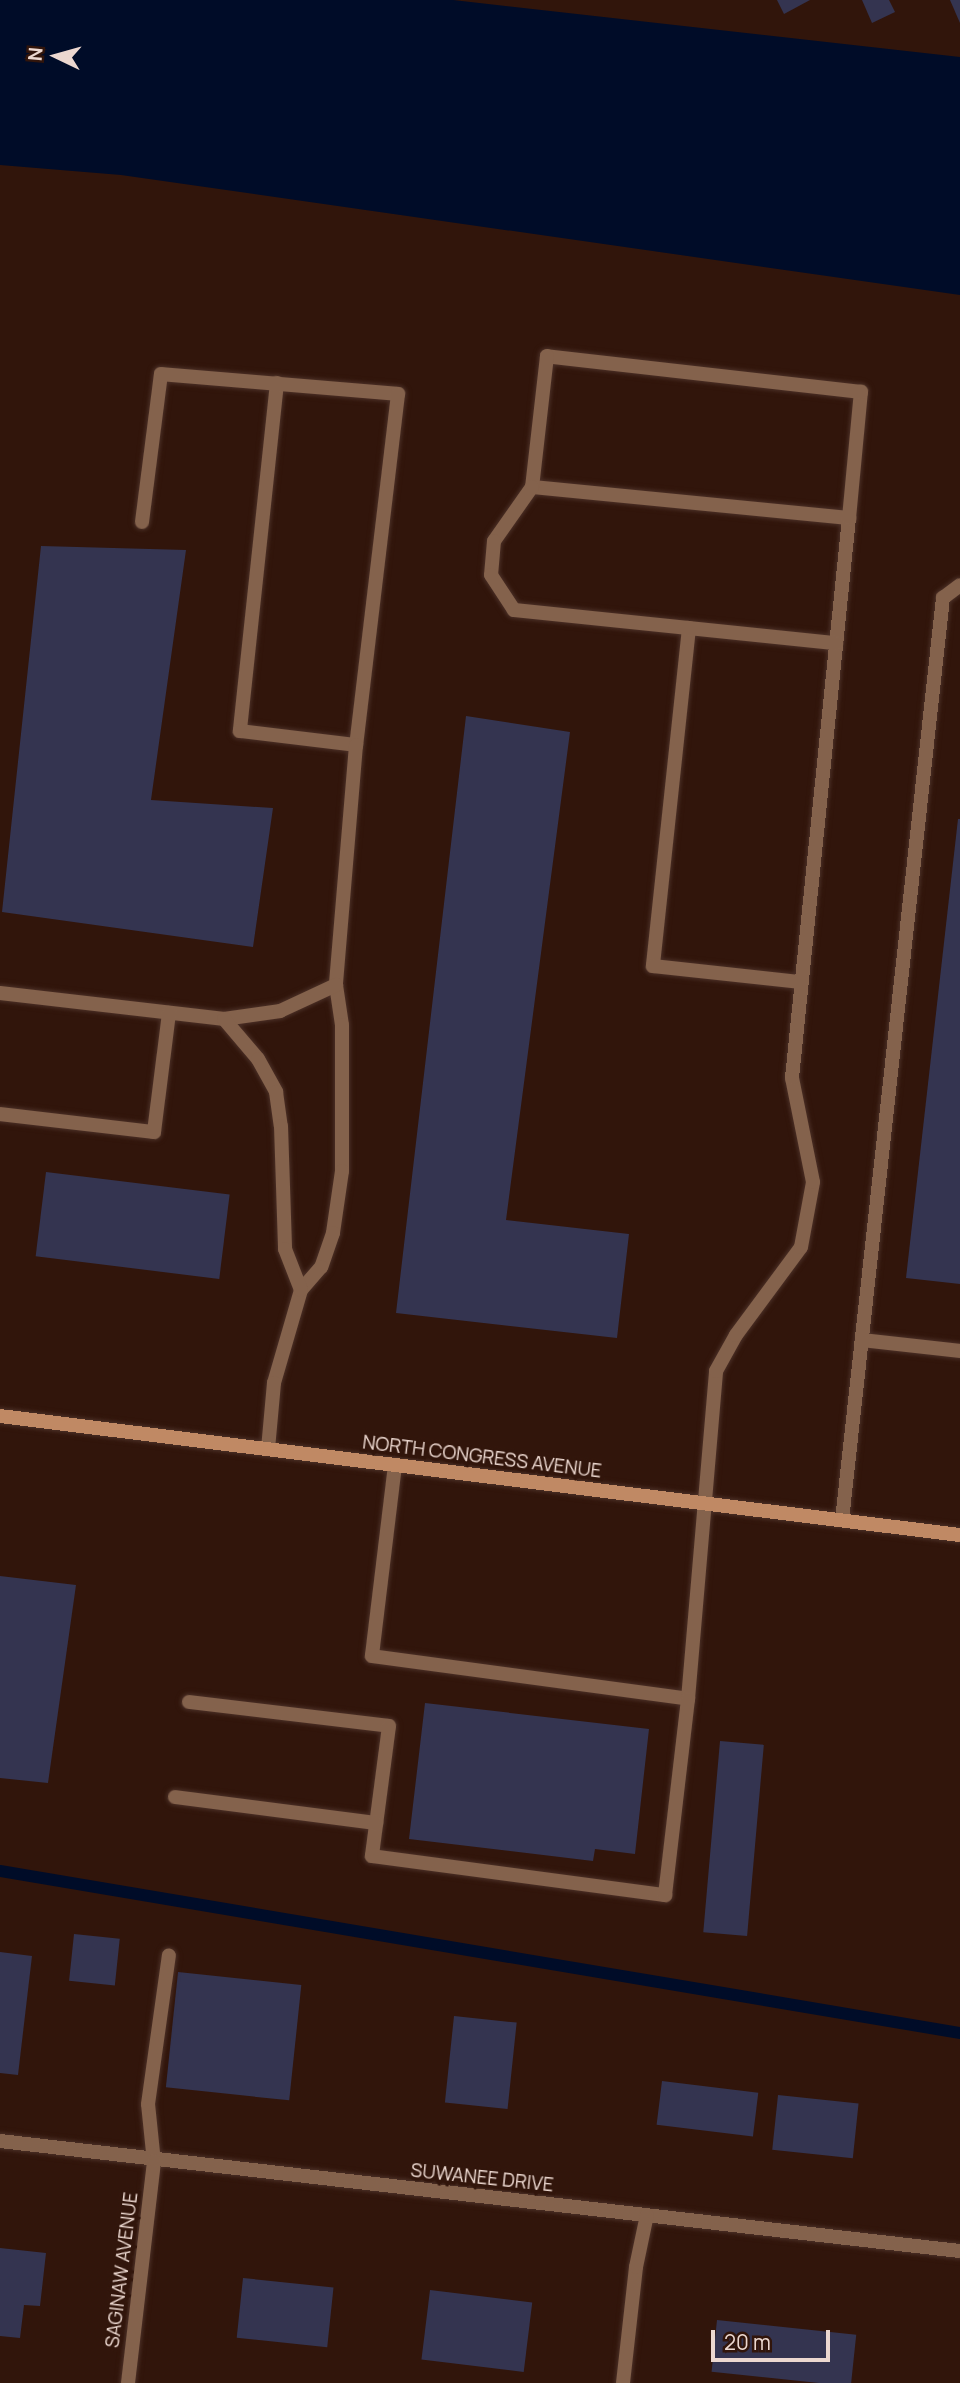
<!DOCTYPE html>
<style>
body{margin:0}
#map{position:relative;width:960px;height:2383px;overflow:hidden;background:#31150b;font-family:Manrope,sans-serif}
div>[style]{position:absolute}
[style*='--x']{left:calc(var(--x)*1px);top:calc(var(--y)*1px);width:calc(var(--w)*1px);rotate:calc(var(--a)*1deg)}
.water>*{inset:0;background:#000c28}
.stream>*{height:12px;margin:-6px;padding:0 6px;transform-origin:6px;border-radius:6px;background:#000c28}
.building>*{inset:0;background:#343450;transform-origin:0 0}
.roads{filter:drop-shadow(0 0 2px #4b3027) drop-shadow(0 0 2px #4b3027)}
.lane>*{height:14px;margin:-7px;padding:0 7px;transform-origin:7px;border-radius:7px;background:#84624c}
.street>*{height:14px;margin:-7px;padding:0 7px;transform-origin:7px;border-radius:7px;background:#84624c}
.secondary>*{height:14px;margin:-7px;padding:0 7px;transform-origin:7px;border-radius:7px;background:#c08964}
span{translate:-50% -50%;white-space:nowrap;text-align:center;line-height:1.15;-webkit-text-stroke:7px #31150b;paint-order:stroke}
.street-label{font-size:19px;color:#ecd8d0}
.north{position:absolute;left:21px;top:21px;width:70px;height:70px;-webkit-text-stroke:5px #31150b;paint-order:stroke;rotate:275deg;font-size:19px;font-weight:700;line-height:28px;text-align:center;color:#ecd8d0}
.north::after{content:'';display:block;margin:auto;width:24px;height:32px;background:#ecd8d0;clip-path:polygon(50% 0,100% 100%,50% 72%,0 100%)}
.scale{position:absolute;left:711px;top:2330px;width:119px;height:32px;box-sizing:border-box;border:4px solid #ecd8d0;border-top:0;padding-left:9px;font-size:21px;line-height:24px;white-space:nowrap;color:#ecd8d0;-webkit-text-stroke:5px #31150b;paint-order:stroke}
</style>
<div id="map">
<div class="water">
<i style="clip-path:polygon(0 0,453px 0,960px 57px,960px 295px,121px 175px,0 165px)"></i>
</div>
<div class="stream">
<i style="--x:0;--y:1871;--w:974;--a:9.58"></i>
</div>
<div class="building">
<i style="clip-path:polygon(777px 0,810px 0,784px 14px)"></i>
<i style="clip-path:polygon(862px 0,889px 0,895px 12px,872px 23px)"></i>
<i style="clip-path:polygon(950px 0,960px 0,960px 23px)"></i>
<i style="clip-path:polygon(41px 546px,186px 550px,151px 800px,273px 808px,253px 947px,2px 912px)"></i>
<i style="clip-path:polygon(466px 716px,570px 732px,506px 1220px,629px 1234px,617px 1338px,396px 1313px)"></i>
<i style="clip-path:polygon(958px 819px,960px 819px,960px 1284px,906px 1278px)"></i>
<i style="left:46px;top:1172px;width:185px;height:85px;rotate:7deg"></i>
<i style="clip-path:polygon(0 1576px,76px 1585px,48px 1783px,0 1778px)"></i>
<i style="clip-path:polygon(425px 1703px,649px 1729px,635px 1854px,595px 1849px,593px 1861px,409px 1839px)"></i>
<i style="left:720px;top:1741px;width:44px;height:192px;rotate:5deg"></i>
<i style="left:74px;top:1934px;width:46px;height:47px;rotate:6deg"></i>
<i style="clip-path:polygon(0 1952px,32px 1956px,18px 2075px,0 2073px)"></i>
<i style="left:178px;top:1972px;width:124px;height:116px;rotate:6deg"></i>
<i style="left:454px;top:2016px;width:63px;height:87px;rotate:6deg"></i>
<i style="left:662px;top:2081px;width:97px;height:44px;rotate:7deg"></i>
<i style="left:778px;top:2095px;width:81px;height:55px;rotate:6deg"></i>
<i style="clip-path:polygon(0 2248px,46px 2253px,40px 2306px,24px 2305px,20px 2338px,0 2336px)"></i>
<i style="left:243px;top:2278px;width:91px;height:60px;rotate:6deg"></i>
<i style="left:430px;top:2290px;width:103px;height:70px;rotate:7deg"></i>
<i style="left:717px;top:2320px;width:140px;height:52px;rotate:6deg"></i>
</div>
<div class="roads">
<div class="lane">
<i style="--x:277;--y:383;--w:350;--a:96.1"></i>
<i style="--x:240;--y:731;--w:117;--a:6.9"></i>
<i style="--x:532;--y:487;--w:319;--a:5.6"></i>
<i style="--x:142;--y:522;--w:149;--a:-82.7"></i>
<i style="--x:161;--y:374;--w:238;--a:4.8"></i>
<i style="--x:398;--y:394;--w:354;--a:96.8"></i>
<i style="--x:356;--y:745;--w:241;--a:94.8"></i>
<i style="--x:336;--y:985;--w:40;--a:81.5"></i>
<i style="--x:342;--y:1025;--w:146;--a:90"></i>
<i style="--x:342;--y:1171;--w:63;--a:98.3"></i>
<i style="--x:333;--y:1233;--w:36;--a:109"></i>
<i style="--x:321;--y:1267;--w:30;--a:131"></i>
<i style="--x:301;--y:1290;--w:97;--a:106.2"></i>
<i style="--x:274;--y:1383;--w:66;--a:95.2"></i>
<i style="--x:689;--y:628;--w:340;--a:96.1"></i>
<i style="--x:653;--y:966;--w:149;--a:6.2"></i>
<i style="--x:0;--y:993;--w:226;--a:6.6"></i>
<i style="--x:224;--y:1019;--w:57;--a:-8.1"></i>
<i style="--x:280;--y:1011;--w:62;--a:-24.9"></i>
<i style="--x:224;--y:1019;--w:52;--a:49.6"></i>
<i style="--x:258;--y:1059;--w:38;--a:61"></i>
<i style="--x:276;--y:1092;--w:34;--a:82"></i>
<i style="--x:281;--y:1126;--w:123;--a:88.1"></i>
<i style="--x:285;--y:1249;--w:44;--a:68.7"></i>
<i style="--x:0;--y:1114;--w:155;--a:6.7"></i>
<i style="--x:154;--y:1132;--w:120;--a:-82.8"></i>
<i style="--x:862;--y:1340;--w:99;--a:6.4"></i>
<i style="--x:395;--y:1465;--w:192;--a:96.9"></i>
<i style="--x:372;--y:1656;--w:319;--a:7.7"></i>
<i style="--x:688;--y:1699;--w:329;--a:-85.1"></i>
<i style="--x:716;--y:1371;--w:41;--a:-60.9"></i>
<i style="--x:736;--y:1335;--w:109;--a:-53.5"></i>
<i style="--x:801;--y:1247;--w:66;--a:-79.5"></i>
<i style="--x:813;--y:1182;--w:106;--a:-101.4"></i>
<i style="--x:792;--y:1078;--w:563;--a:-84.19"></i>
<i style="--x:849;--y:518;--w:127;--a:-84.6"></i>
<i style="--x:861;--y:392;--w:316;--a:-173.5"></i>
<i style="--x:547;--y:356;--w:132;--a:96.5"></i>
<i style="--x:532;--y:487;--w:66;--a:125.1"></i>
<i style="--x:494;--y:541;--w:34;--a:95"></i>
<i style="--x:491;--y:575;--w:42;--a:56.7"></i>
<i style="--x:514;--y:610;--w:324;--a:5.9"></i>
<i style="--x:842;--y:1520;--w:928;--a:-83.75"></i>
<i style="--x:943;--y:598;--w:21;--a:-37"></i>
<i style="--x:189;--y:1702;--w:201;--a:6.8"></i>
<i style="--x:389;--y:1726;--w:131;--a:97.5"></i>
<i style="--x:372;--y:1856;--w:296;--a:7.6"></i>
<i style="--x:665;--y:1895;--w:197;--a:-83.3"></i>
<i style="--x:175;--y:1797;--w:203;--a:7.4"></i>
<i style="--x:154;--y:2162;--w:58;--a:-95.9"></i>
<i style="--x:148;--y:2104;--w:150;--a:-82"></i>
</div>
<div class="street">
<i style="--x:0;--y:2141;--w:966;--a:6.54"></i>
<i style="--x:128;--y:2383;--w:223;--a:-83.3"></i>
<i style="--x:623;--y:2383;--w:117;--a:-83.6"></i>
<i style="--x:636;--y:2267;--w:53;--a:-78.1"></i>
</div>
<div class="secondary">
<i style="--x:0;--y:1416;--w:967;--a:7.07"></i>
</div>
</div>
<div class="street-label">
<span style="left:482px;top:1457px;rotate:7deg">NORTH CONGRESS AVENUE</span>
<span style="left:482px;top:2178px;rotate:6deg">SUWANEE DRIVE</span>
<span style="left:122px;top:2270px;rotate:-83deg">SAGINAW AVENUE</span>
</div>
<div class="north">N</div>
<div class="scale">20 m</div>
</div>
